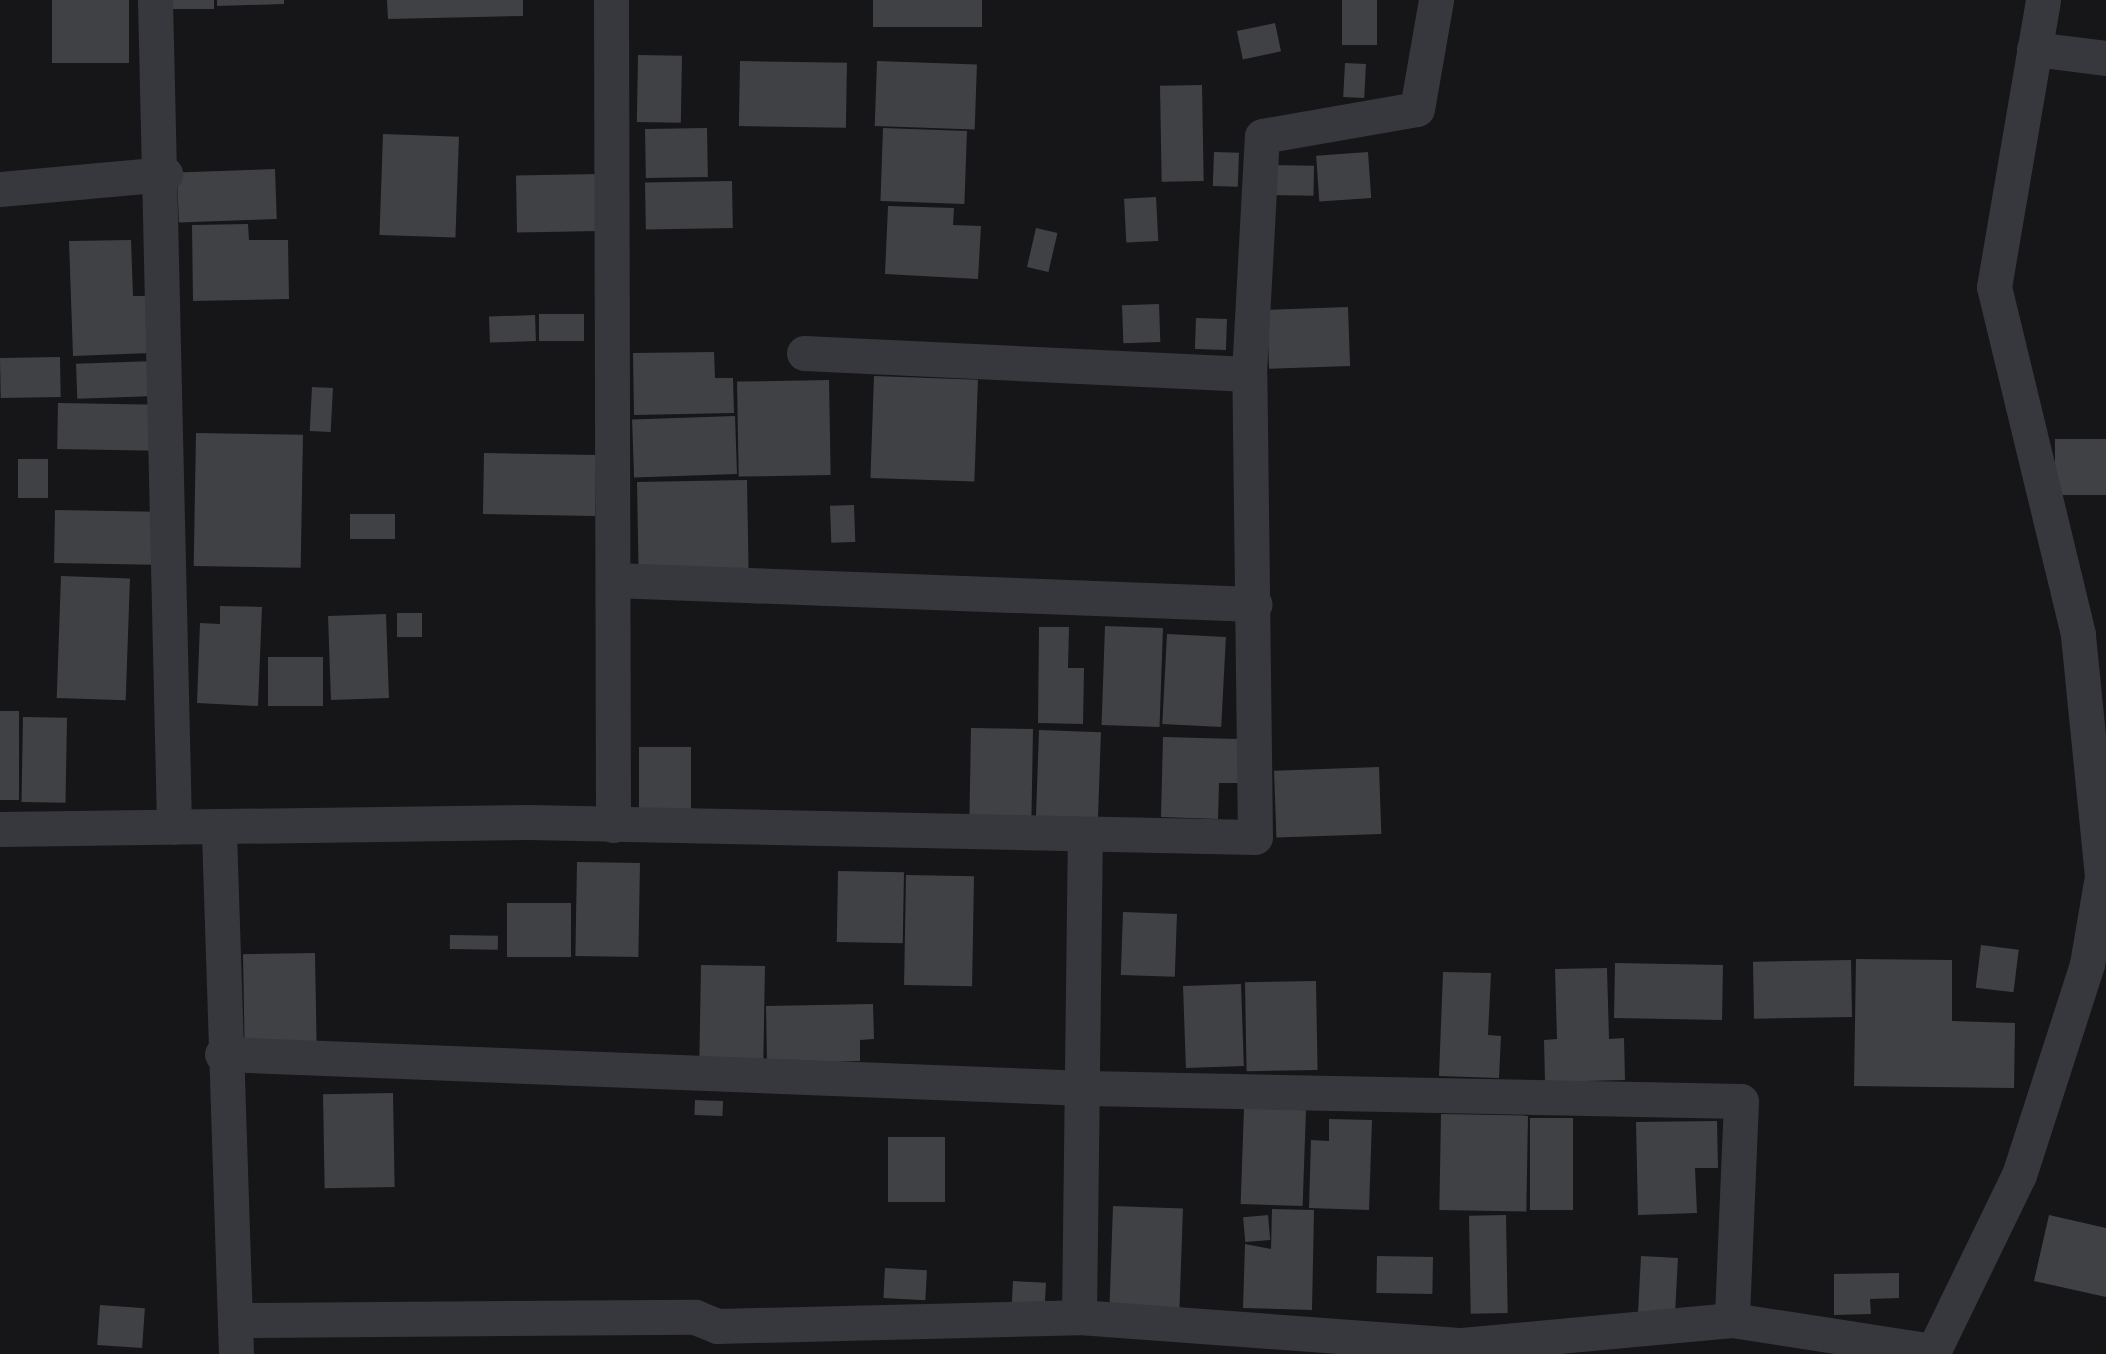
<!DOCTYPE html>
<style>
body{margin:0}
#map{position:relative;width:2106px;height:1354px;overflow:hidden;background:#161618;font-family:"Space Grotesk",sans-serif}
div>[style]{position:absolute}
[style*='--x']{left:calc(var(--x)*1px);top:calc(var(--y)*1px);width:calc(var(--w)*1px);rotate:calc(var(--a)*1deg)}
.building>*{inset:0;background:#404145;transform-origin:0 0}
.minor>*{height:35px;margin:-17.5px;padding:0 17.5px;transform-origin:17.5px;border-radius:17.5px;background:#37383d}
span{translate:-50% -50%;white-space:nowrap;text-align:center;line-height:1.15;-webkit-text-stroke:10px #111113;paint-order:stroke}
</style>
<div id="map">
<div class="building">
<i style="left:52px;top:0;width:77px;height:63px"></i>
<i style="left:168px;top:0;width:46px;height:9px"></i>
<i style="clip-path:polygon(217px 0,284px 0,284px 4px,217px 6px)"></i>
<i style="clip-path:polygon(387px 0,523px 0,523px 16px,388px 19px)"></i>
<i style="left:873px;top:0;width:109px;height:27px"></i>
<i style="left:1342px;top:0;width:35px;height:45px"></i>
<i style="left:1275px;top:23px;width:29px;height:39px;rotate:78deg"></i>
<i style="left:638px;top:55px;width:44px;height:67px;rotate:1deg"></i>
<i style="left:740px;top:61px;width:107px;height:65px;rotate:1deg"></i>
<i style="left:877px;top:61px;width:100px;height:65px;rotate:2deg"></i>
<i style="left:1345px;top:63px;width:21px;height:34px;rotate:3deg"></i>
<i style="left:1202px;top:85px;width:96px;height:42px;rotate:89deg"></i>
<i style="left:707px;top:128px;width:49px;height:62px;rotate:89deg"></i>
<i style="left:883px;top:128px;width:84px;height:73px;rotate:2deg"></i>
<i style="left:383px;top:134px;width:76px;height:101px;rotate:2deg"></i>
<i style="left:1214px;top:152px;width:25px;height:34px;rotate:2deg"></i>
<i style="left:1368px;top:152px;width:46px;height:52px;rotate:86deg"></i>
<i style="left:1268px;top:165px;width:46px;height:30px;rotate:1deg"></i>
<i style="left:275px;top:169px;width:50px;height:98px;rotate:88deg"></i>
<i style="left:599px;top:174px;width:57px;height:83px;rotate:89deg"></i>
<i style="left:732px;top:181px;width:47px;height:87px;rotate:89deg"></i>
<i style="left:1156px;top:197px;width:44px;height:32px;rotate:87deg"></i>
<i style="clip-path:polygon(888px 206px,954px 208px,953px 225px,981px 226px,978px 279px,885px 274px)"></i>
<i style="clip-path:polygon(248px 224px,249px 240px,288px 240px,289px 299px,193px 301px,192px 225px)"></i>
<i style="left:1036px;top:228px;width:22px;height:40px;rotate:13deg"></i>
<i style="clip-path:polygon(131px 240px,133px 296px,149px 296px,151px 353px,73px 356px,69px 241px)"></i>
<i style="left:1159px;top:304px;width:38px;height:37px;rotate:88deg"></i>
<i style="left:1348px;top:307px;width:59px;height:81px;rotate:88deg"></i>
<i style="left:539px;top:314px;width:45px;height:27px"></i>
<i style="left:535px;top:315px;width:26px;height:46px;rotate:88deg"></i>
<i style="left:1196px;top:318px;width:31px;height:31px;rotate:2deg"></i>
<i style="clip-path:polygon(714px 352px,715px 378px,733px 378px,734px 413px,634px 415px,633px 353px)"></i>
<i style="left:60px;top:357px;width:40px;height:60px;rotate:89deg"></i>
<i style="left:155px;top:361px;width:35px;height:79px;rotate:88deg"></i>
<i style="left:874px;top:376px;width:104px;height:102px;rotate:2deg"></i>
<i style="left:829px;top:380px;width:95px;height:92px;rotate:89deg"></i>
<i style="left:312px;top:387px;width:21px;height:44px;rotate:3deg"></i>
<i style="left:58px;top:403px;width:101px;height:46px;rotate:1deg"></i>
<i style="left:735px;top:416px;width:58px;height:103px;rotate:88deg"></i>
<i style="left:196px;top:433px;width:107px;height:133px;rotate:1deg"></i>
<i style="left:2106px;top:439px;width:56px;height:51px;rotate:90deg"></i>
<i style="left:484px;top:453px;width:112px;height:61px;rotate:1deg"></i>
<i style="left:18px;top:459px;width:30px;height:39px"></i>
<i style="left:747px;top:480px;width:90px;height:110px;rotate:89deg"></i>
<i style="left:854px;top:505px;width:37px;height:24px;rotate:88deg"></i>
<i style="left:55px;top:510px;width:100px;height:53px;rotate:1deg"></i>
<i style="left:350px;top:514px;width:45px;height:25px"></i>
<i style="left:61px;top:576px;width:69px;height:122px;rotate:2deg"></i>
<i style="clip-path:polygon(220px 606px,262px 607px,258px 706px,197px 703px,200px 623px,220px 624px)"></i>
<i style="left:397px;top:613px;width:25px;height:24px"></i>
<i style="left:386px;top:614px;width:84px;height:58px;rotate:88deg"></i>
<i style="left:1105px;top:626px;width:58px;height:99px;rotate:2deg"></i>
<i style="clip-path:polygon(1039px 627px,1069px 627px,1068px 668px,1084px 668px,1083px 724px,1038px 723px)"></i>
<i style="left:1167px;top:634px;width:59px;height:90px;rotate:3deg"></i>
<i style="left:268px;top:657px;width:55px;height:49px"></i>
<i style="left:0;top:711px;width:19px;height:89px"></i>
<i style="left:23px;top:717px;width:44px;height:85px;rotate:1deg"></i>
<i style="left:971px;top:728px;width:62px;height:89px;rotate:1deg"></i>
<i style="left:1039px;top:730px;width:62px;height:90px;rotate:2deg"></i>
<i style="clip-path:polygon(1163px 737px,1239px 739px,1238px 783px,1219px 783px,1218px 819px,1161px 817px)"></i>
<i style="left:639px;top:747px;width:52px;height:63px"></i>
<i style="left:1379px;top:767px;width:67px;height:105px;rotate:88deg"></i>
<i style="left:577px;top:862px;width:63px;height:94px;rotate:1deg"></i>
<i style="left:838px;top:871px;width:66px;height:71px;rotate:1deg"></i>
<i style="left:906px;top:875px;width:68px;height:110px;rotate:1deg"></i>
<i style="left:571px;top:903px;width:54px;height:64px;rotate:90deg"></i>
<i style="left:1123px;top:912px;width:54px;height:63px;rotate:2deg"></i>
<i style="left:450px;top:935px;width:48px;height:14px;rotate:1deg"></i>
<i style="left:1981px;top:945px;width:38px;height:43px;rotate:7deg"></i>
<i style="left:315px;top:953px;width:96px;height:72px;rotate:89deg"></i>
<i style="clip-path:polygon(1856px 959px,1952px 960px,1952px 1021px,2015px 1023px,2014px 1088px,1854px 1086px)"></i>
<i style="left:1851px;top:960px;width:57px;height:98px;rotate:89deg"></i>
<i style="left:1615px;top:963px;width:108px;height:55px;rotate:1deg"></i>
<i style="left:701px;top:965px;width:64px;height:96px;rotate:1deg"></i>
<i style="clip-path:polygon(1607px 968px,1609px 1039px,1624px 1038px,1625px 1080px,1545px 1082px,1544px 1040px,1557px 1039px,1555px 969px)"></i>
<i style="clip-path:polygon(1443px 972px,1491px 973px,1488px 1035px,1501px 1036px,1499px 1078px,1439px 1076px)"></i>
<i style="left:1316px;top:981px;width:89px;height:71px;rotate:89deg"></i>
<i style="left:1241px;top:984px;width:82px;height:58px;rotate:88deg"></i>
<i style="clip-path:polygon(873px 1004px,874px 1039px,860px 1040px,860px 1061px,767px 1063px,766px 1006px)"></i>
<i style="left:393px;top:1093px;width:94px;height:70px;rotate:89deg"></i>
<i style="left:695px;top:1100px;width:28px;height:15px;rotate:2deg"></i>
<i style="left:1244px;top:1108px;width:62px;height:96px;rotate:2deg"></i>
<i style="left:1441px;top:1114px;width:87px;height:96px;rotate:1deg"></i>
<i style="left:1530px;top:1118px;width:43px;height:92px"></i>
<i style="clip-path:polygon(1329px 1119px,1372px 1120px,1369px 1210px,1309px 1208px,1311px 1140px,1329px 1141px)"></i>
<i style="clip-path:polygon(1717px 1121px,1718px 1168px,1695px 1168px,1697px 1213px,1638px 1215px,1636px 1122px)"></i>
<i style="left:888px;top:1137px;width:57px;height:65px"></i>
<i style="left:1113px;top:1206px;width:70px;height:100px;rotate:2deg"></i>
<i style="clip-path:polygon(1272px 1209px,1314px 1210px,1312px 1310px,1243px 1308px,1245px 1244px,1271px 1249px)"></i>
<i style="left:1268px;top:1215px;width:25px;height:25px;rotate:85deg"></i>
<i style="left:1506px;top:1215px;width:98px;height:37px;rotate:89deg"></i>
<i style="clip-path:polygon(2049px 1215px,2106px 1228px,2106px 1297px,2034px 1281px)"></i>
<i style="left:1377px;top:1256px;width:56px;height:37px;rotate:1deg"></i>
<i style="left:1641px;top:1256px;width:37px;height:61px;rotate:3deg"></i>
<i style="left:885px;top:1268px;width:42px;height:30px;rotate:3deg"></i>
<i style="clip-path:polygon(1899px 1273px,1899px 1298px,1870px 1299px,1871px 1314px,1834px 1315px,1834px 1274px)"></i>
<i style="left:1013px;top:1281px;width:33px;height:32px;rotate:3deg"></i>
<i style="left:100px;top:1305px;width:45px;height:40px;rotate:4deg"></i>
</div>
<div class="minor">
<i style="--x:155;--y:0;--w:827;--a:88.68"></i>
<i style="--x:611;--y:0;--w:825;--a:89.86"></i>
<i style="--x:2034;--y:49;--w:73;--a:7.1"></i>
<i style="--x:0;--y:189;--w:166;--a:-5.2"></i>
<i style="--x:804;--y:353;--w:445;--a:2.7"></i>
<i style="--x:613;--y:580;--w:642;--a:2.14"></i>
<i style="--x:0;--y:829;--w:528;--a:-0.76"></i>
<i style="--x:528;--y:822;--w:727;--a:1.18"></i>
<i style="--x:1255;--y:837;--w:463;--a:-90.7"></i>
<i style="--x:1249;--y:374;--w:238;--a:-86.9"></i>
<i style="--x:1262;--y:136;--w:157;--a:-9.9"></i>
<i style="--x:1417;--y:109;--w:111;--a:-80.1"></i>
<i style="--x:219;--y:833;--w:521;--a:88.13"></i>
<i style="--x:222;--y:1054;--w:865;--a:2.25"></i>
<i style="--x:1086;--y:1088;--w:655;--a:1.14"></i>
<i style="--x:1741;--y:1101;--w:219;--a:92.4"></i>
<i style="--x:1079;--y:1317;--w:483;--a:-89.3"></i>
<i style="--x:238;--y:1320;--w:457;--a:-0.4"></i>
<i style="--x:695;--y:1317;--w:24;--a:22"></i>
<i style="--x:717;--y:1326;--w:362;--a:-1.4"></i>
<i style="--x:1079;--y:1317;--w:384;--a:4.2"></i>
<i style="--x:1462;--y:1345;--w:271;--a:-5.3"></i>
<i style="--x:1732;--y:1320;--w:203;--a:8.8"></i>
<i style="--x:1932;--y:1354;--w:199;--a:-64.1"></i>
<i style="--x:2019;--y:1175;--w:222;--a:-72.1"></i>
<i style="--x:2087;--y:964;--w:89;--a:-80.3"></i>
<i style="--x:2102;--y:876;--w:243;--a:-95.7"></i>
<i style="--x:2078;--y:634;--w:357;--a:-103.6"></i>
<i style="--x:1994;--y:287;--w:291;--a:-80.3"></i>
</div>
</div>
